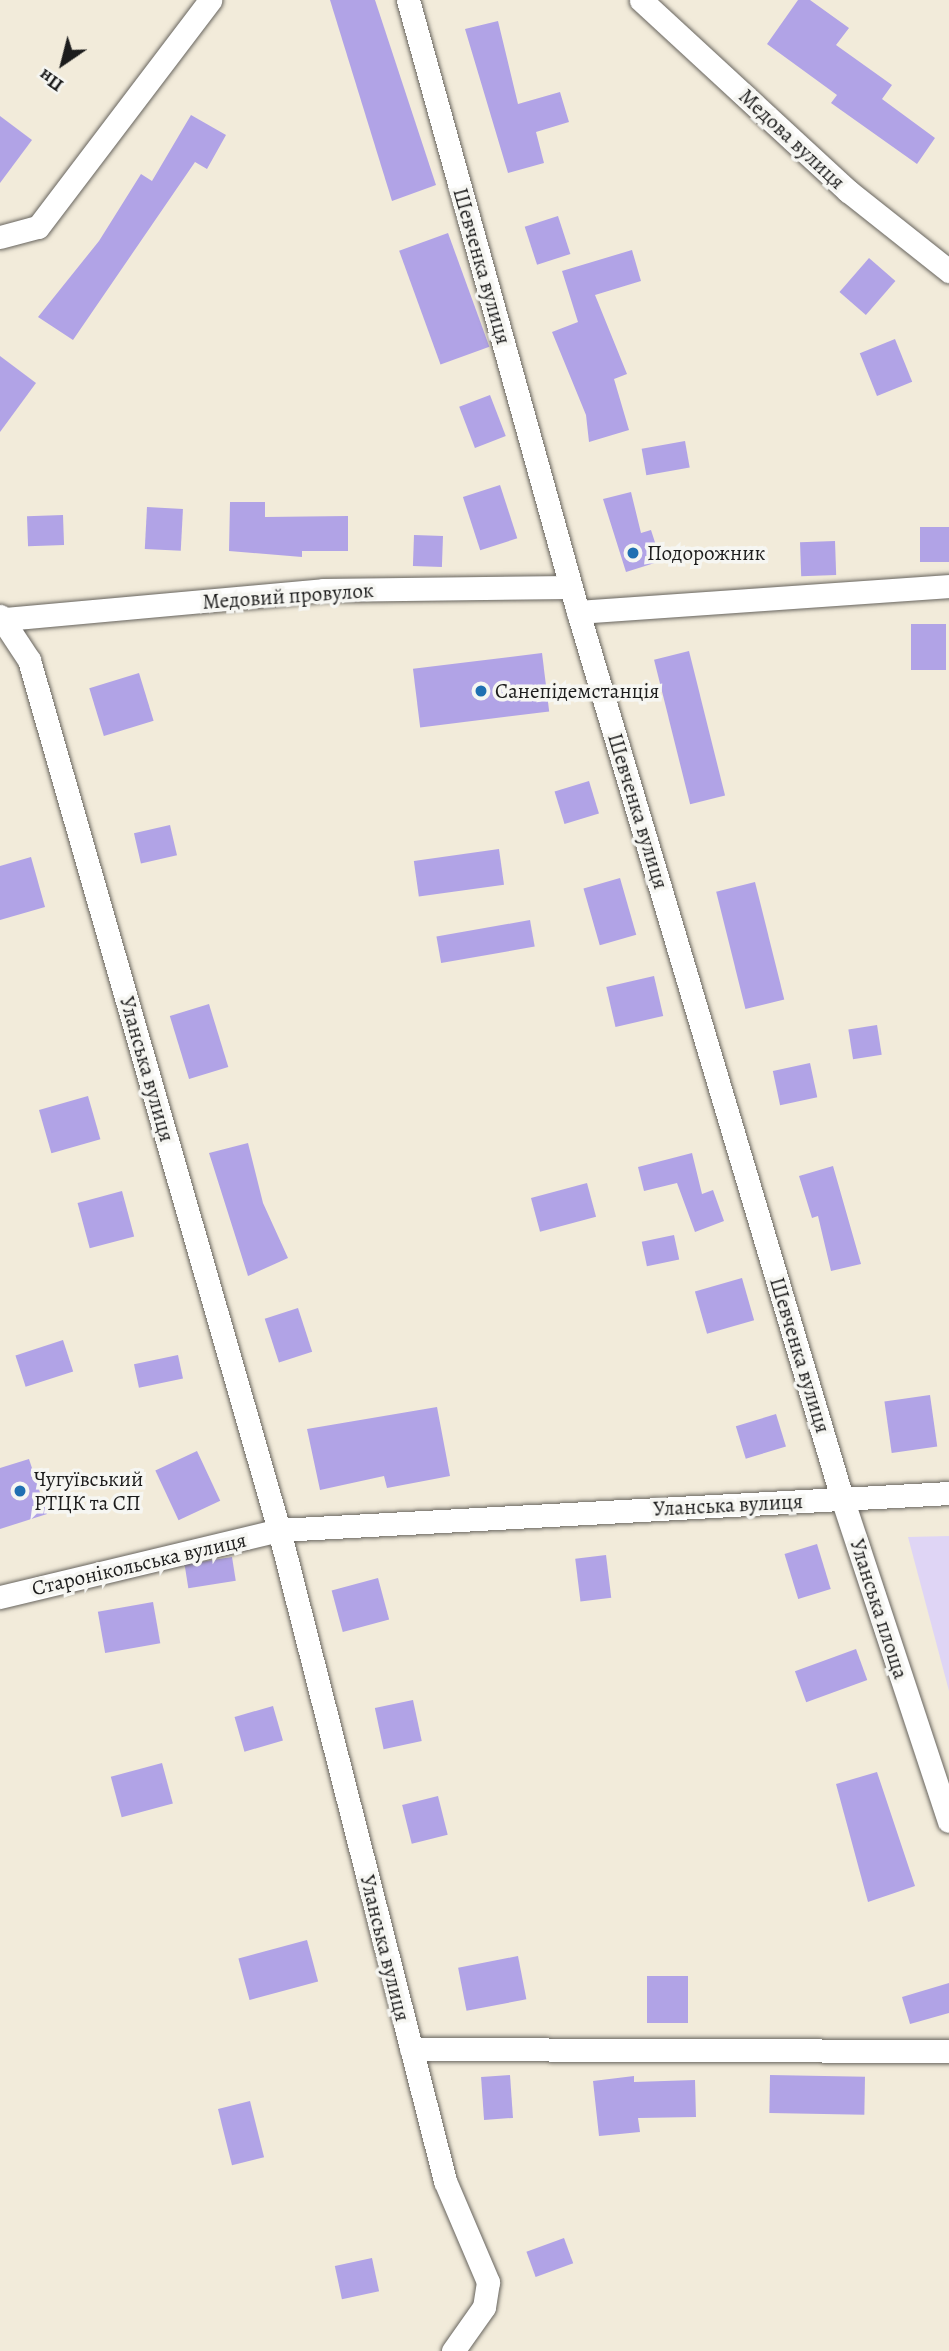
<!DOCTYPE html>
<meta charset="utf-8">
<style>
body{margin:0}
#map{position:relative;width:949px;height:2351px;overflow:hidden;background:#f2ebda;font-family:Alegreya,serif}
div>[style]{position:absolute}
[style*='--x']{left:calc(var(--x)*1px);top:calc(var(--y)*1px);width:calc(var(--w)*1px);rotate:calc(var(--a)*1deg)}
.built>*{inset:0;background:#dfd5f5}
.building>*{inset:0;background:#b1a3e6;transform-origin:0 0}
.roads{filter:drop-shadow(0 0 2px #67645e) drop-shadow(0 0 2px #67645e)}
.street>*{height:23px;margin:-11.5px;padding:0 11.5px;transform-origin:11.5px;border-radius:11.5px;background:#fff}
.dots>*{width:19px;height:19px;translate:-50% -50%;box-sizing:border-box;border:4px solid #f6f6f2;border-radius:50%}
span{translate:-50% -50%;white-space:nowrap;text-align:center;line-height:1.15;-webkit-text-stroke:7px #f6f6f2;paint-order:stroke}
.street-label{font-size:21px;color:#1c1c1c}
.poi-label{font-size:21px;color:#1c1c1c}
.left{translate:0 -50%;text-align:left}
.north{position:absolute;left:28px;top:28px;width:70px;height:70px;-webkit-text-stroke:5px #f6f6f2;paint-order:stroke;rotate:215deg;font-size:19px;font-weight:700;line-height:28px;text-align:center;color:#1c1c1c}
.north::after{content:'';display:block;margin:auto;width:24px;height:32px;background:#1c1c1c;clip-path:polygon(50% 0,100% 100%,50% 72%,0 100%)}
</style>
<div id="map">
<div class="built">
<i style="clip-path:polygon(949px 1536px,949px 1691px,908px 1537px)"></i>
</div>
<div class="building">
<i style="clip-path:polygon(330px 0,375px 0,436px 185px,392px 201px)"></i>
<i style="clip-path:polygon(798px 0,810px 0,849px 28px,836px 45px,892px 85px,882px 99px,935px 138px,917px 164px,831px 103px,837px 95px,767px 44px)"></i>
<i style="clip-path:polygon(498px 21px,518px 104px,560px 92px,569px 122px,536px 132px,544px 163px,508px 173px,465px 29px)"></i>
<i style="clip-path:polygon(191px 115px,226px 135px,207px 169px,195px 162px,73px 340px,38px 317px,99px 241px,141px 174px,152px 181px)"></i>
<i style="clip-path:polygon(0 116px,32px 140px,0 183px)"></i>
<i style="left:558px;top:216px;width:40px;height:35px;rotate:72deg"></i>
<i style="left:448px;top:233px;width:121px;height:52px;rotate:70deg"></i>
<i style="clip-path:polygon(632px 250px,641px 281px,595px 295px,627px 374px,614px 379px,629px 430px,589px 442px,586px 415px,552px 332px,578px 322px,562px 271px)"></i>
<i style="left:869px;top:258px;width:35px;height:45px;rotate:41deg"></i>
<i style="left:895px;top:339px;width:46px;height:38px;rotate:68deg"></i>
<i style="clip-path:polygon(0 356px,36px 383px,0 432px)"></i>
<i style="left:490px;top:395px;width:44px;height:33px;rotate:69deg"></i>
<i style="left:685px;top:441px;width:27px;height:44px;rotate:80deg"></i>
<i style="left:500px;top:485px;width:56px;height:39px;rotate:72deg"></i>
<i style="clip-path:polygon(631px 492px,641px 533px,651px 530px,661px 561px,626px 572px,603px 499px)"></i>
<i style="clip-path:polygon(230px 502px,265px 502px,265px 517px,348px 516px,348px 551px,302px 551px,302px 557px,229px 551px)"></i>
<i style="left:147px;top:507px;width:36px;height:42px;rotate:3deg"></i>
<i style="left:63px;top:515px;width:30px;height:36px;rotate:88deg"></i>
<i style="left:949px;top:527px;width:35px;height:29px;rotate:90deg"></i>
<i style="left:414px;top:535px;width:29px;height:31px;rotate:2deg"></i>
<i style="left:835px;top:541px;width:34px;height:35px;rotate:88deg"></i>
<i style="left:911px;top:624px;width:35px;height:46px"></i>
<i style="left:689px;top:651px;width:149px;height:36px;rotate:76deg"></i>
<i style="left:542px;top:653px;width:59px;height:130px;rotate:83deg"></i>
<i style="left:139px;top:673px;width:50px;height:52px;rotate:73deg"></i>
<i style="left:589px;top:781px;width:34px;height:36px;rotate:73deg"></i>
<i style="left:170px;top:825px;width:31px;height:37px;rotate:77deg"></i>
<i style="left:499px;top:849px;width:36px;height:86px;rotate:82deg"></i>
<i style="clip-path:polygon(31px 857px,45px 907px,0 920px,0 866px)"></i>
<i style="left:620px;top:878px;width:59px;height:38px;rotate:74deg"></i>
<i style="left:755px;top:882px;width:121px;height:40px;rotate:76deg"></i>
<i style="left:530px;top:920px;width:27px;height:95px;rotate:80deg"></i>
<i style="left:654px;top:976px;width:41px;height:49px;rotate:77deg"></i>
<i style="left:209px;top:1004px;width:66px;height:41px;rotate:73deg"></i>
<i style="left:877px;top:1025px;width:30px;height:29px;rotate:81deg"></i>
<i style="left:810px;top:1063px;width:35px;height:38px;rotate:78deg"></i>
<i style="left:88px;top:1096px;width:45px;height:51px;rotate:74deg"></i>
<i style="clip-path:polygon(248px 1143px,263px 1203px,288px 1258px,248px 1276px,209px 1153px)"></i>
<i style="clip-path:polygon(692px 1153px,702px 1194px,713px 1190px,724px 1221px,695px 1232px,677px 1183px,644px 1191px,638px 1167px)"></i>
<i style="clip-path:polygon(833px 1166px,861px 1264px,831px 1271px,818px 1216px,812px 1218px,799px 1176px)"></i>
<i style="left:587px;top:1183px;width:35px;height:58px;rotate:75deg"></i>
<i style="left:122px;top:1191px;width:47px;height:46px;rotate:75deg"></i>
<i style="left:674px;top:1235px;width:25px;height:33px;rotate:78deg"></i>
<i style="left:742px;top:1278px;width:44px;height:49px;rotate:74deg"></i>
<i style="left:298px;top:1308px;width:46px;height:35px;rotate:72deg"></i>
<i style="left:63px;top:1340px;width:33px;height:50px;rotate:72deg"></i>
<i style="left:178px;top:1355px;width:24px;height:45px;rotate:78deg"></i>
<i style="left:930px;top:1395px;width:52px;height:46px;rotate:82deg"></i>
<i style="clip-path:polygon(437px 1407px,450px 1476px,387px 1488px,384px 1476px,320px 1490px,307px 1429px)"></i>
<i style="left:776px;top:1414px;width:34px;height:42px;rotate:73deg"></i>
<i style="left:197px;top:1451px;width:55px;height:46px;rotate:65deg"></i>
<i style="clip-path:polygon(29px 1459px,47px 1514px,0 1529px,0 1468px)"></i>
<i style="left:817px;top:1544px;width:47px;height:34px;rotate:73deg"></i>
<i style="left:606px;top:1555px;width:43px;height:31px;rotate:83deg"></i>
<i style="left:232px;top:1557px;width:24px;height:48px;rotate:81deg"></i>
<i style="left:378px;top:1578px;width:43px;height:48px;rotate:75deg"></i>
<i style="left:153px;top:1602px;width:42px;height:56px;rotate:80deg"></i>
<i style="left:856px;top:1649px;width:33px;height:65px;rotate:70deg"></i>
<i style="left:413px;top:1700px;width:42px;height:39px;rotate:78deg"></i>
<i style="left:273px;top:1706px;width:36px;height:40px;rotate:74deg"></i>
<i style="left:162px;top:1763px;width:42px;height:53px;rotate:75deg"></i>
<i style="clip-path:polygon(877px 1772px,915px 1886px,868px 1902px,836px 1784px)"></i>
<i style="left:438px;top:1796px;width:40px;height:37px;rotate:76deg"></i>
<i style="left:307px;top:1940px;width:43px;height:71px;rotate:75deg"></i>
<i style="left:518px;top:1956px;width:44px;height:61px;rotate:79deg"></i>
<i style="left:647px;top:1976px;width:41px;height:47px"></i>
<i style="clip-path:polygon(949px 1983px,949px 2013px,910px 2024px,902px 1997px)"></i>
<i style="left:510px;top:2075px;width:43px;height:29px;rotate:86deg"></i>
<i style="left:770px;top:2075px;width:95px;height:38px;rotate:1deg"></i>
<i style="clip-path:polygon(634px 2076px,634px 2082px,695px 2080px,696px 2117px,638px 2118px,640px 2132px,599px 2136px,593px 2081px)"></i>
<i style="left:250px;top:2101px;width:58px;height:33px;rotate:76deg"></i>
<i style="left:564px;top:2238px;width:27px;height:40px;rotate:70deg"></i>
<i style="left:372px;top:2258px;width:34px;height:38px;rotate:78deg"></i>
</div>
<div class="roads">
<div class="street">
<i style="--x:408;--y:0;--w:635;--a:74.48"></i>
<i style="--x:578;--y:612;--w:924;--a:73.41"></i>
<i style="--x:842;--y:1498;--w:340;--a:71.7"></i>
<i style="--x:641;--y:0;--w:282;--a:42.7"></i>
<i style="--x:848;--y:191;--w:129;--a:38.4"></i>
<i style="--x:0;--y:237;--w:39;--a:-15"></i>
<i style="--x:38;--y:227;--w:285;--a:-52.8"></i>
<i style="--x:578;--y:612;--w:372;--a:-4"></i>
<i style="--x:0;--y:616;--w:53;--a:56.6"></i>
<i style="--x:29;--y:660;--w:905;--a:73.97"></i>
<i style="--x:279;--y:1530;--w:672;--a:75.69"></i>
<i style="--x:445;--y:2181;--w:110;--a:66.9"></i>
<i style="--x:488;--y:2282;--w:25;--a:99"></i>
<i style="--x:484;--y:2307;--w:54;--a:125.2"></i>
<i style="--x:5;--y:619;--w:319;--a:-5.2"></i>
<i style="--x:323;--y:590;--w:248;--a:-0.7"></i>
<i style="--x:0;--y:1597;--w:287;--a:-13.5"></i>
<i style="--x:279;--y:1530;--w:671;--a:-3.16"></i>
<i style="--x:411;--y:2049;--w:538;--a:0.21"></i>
</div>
</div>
<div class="dots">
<i style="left:633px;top:553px;background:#1f6fb2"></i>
<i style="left:481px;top:691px;background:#1f6fb2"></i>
<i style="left:20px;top:1491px;background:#1f6fb2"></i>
</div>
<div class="street-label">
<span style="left:792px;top:139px;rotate:43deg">Медова вулиця</span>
<span style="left:482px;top:266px;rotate:74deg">Шевченка вулиця</span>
<span style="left:288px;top:596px;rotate:-4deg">Медовий провулок</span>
<span style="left:638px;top:811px;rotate:73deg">Шевченка вулиця</span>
<span style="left:147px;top:1069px;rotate:74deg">Уланська вулиця</span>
<span style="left:800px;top:1355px;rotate:73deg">Шевченка вулиця</span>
<span style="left:728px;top:1505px;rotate:-3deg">Уланська вулиця</span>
<span style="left:139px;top:1564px;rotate:-13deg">Старонікольська вулиця</span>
<span style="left:879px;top:1609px;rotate:72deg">Уланська площа</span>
<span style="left:385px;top:1948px;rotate:76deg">Уланська вулиця</span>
</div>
<div class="poi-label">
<span class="left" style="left:647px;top:553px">Подорожник</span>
<span class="left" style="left:495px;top:691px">Санепідемстанція</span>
<span class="left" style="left:34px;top:1491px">Чугуївський<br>РТЦК та СП</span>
</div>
<div class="north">Пн</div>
</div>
